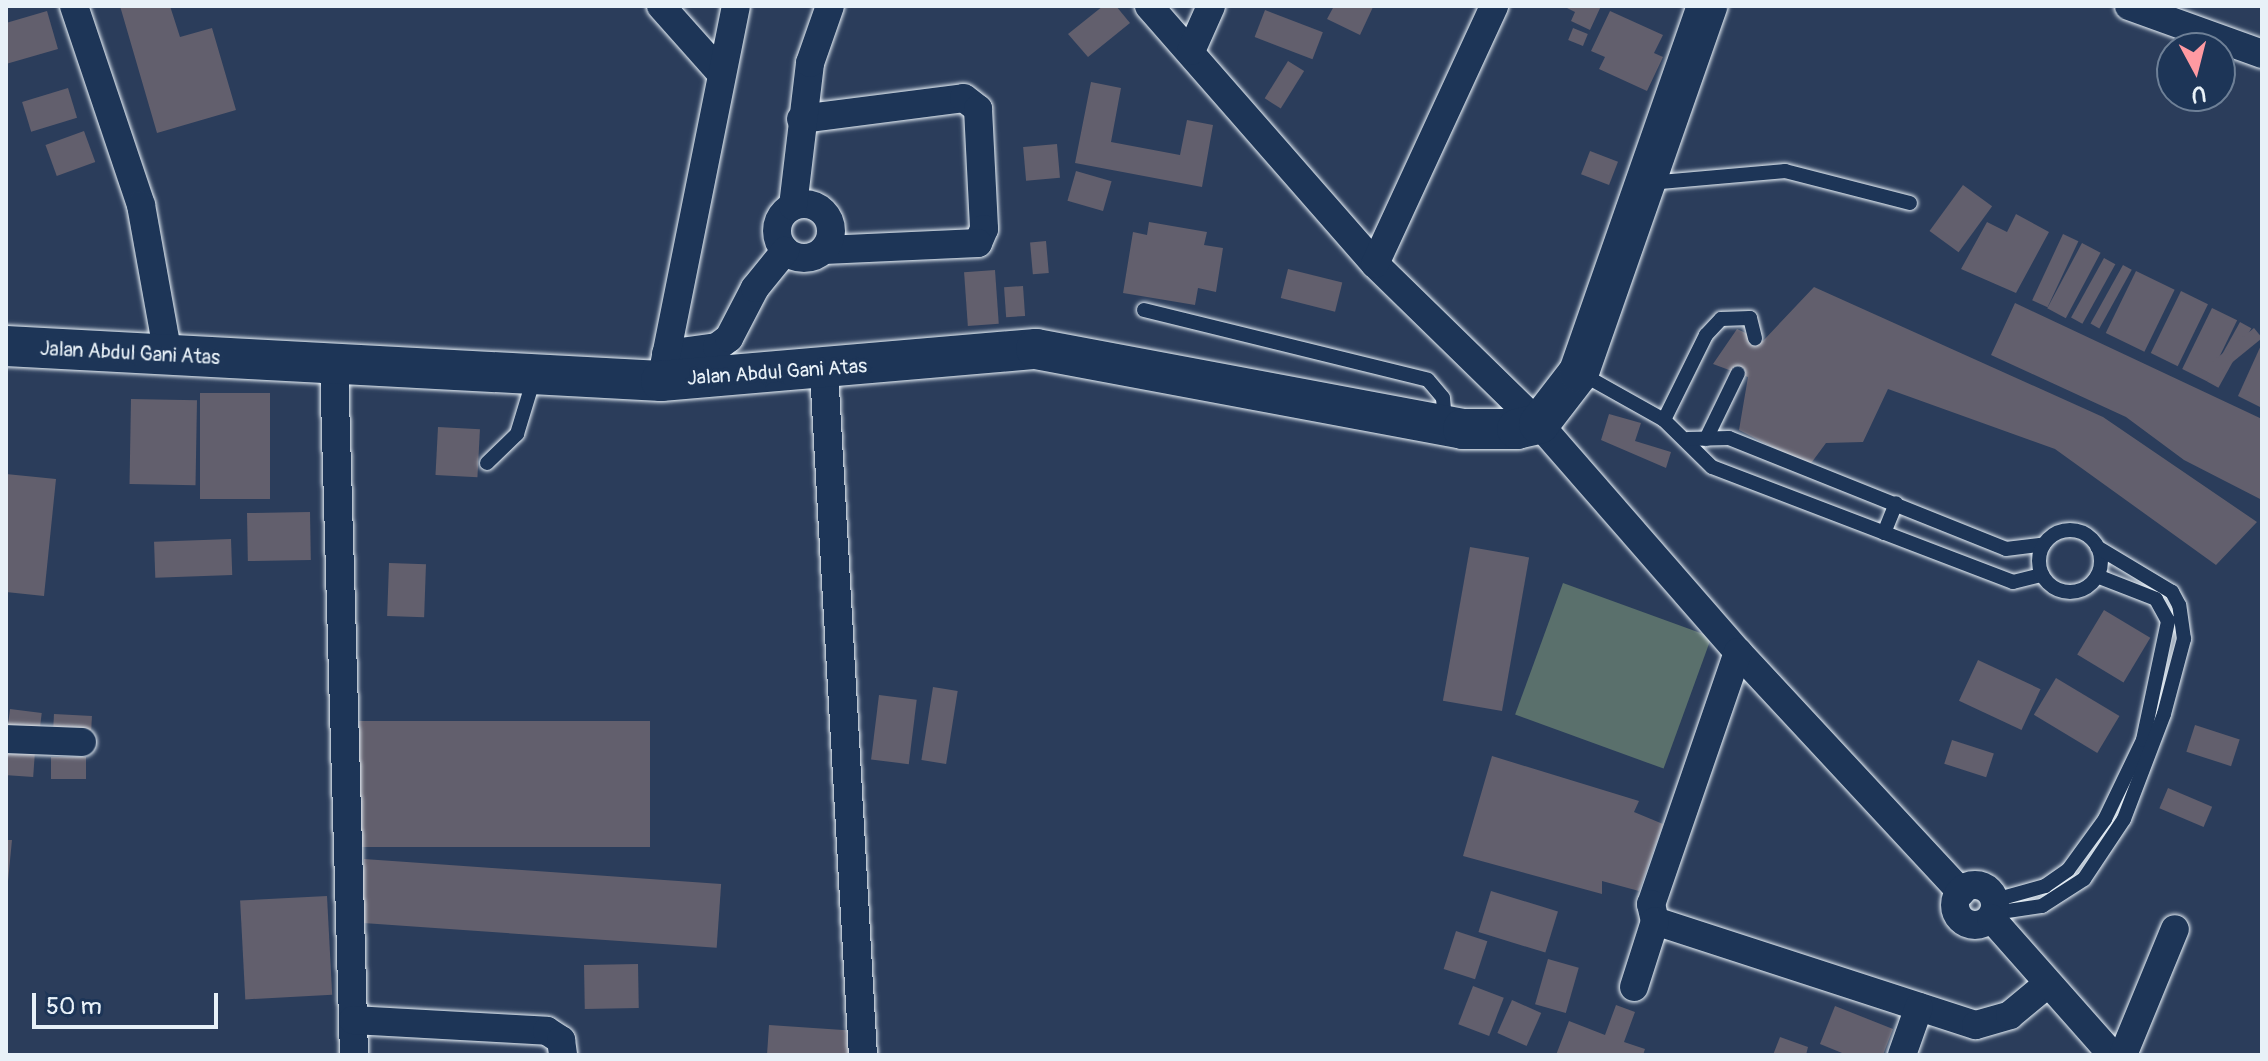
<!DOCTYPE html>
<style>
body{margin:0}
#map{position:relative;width:2268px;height:1061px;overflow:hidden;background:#2b3d5b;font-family:Pangolin,sans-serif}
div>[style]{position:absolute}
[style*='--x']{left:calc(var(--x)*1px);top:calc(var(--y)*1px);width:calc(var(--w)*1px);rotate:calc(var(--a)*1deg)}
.green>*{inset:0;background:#5a706c;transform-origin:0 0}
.building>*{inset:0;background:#625f6d;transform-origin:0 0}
.roads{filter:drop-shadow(0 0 2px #e8f1f8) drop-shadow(0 0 2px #e8f1f8)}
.lane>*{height:14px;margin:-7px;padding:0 7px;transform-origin:7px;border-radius:7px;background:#1d3557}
.lane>.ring{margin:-7px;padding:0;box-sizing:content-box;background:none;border:14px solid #1d3557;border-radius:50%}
.street>*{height:28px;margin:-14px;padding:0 14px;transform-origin:14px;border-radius:14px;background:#1d3557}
.street>.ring{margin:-14px;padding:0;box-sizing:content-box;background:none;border:28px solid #1d3557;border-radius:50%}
.secondary>*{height:40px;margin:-20px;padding:0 20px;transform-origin:20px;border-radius:20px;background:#1d3557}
span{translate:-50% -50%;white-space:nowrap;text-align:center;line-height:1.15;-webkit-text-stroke:7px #1d3557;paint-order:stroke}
.street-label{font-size:20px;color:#e8f1f8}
.frame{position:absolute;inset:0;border:8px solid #e8f1f8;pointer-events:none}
.north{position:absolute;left:2156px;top:32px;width:80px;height:80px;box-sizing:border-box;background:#1d3557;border:2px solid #6e8097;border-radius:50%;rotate:173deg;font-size:22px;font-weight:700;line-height:32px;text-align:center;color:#e8f1f8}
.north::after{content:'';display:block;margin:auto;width:28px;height:36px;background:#ff9aa2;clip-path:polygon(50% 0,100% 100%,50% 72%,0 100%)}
.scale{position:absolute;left:32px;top:993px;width:186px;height:36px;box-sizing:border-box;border:4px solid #e8f1f8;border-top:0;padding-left:10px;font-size:24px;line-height:28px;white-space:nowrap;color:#e8f1f8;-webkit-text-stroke:6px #1d3557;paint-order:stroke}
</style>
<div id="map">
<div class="green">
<i style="left:1563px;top:583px;width:158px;height:140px;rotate:20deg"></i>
</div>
<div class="building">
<i style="clip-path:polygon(120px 6px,170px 6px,180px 37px,212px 28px,236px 110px,157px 133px)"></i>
<i style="clip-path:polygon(1103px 6px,1116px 6px,1130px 23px,1088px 57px,1068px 34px)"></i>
<i style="clip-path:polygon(1334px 6px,1371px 6px,1373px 7px,1360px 35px,1327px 19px)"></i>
<i style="clip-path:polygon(1563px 6px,1601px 6px,1590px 30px,1571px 21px,1575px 12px)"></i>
<i style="left:1265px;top:10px;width:62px;height:29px;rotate:21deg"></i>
<i style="clip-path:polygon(47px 11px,58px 49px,6px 64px,6px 23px)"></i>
<i style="clip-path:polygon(1610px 11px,1663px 35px,1654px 53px,1663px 57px,1647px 91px,1599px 69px,1605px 57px,1591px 51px)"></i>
<i style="left:1573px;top:28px;width:16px;height:13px;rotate:22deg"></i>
<i style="left:1288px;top:61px;width:19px;height:44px;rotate:32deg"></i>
<i style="clip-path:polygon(1091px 82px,1121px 88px,1111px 142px,1180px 155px,1187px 120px,1213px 125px,1202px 187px,1075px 163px)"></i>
<i style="left:68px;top:88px;width:31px;height:48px;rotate:73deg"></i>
<i style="left:84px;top:131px;width:33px;height:41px;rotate:70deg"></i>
<i style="left:1057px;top:144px;width:34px;height:34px;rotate:85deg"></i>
<i style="left:1590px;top:151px;width:30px;height:25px;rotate:21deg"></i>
<i style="left:1076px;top:171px;width:37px;height:31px;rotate:16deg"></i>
<i style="left:1963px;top:185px;width:36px;height:57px;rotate:36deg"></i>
<i style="clip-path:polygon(2016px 214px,2049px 232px,2016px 293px,1961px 269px,1987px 222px,2007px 232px)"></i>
<i style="clip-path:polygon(1149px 222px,1207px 232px,1204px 245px,1223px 248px,1216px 292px,1198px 288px,1195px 305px,1123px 293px,1133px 232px,1147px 235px)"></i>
<i style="left:2063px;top:234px;width:17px;height:73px;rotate:25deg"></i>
<i style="left:1046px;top:241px;width:32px;height:16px;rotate:85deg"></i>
<i style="left:2082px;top:243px;width:21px;height:74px;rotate:28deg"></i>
<i style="left:2104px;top:258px;width:13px;height:68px;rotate:29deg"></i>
<i style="left:2123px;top:265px;width:10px;height:67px;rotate:29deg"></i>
<i style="left:1288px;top:269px;width:56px;height:30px;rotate:14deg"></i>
<i style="left:995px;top:270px;width:54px;height:31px;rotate:86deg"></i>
<i style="left:2136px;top:271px;width:43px;height:69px;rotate:26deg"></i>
<i style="left:1023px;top:286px;width:30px;height:19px;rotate:86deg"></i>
<i style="clip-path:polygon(1814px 287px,2103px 417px,2257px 522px,2216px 565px,2055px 449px,1888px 389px,1863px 442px,1826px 443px,1809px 466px,1739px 430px,1748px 377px,1713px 364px,1737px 329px,1763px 341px)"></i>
<i style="left:2181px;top:291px;width:30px;height:69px;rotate:26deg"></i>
<i style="clip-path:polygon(2015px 303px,2262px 419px,2262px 500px,2184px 460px,2126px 417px,1991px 355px)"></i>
<i style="left:2212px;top:308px;width:28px;height:68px;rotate:26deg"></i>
<i style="left:2240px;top:322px;width:13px;height:68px;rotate:29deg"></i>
<i style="left:2254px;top:328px;width:13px;height:68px;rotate:51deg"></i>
<i style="clip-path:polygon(2262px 343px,2262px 408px,2238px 396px)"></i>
<i style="left:200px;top:393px;width:70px;height:106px"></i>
<i style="left:131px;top:399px;width:66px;height:85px;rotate:1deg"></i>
<i style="clip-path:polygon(1609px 414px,1641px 423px,1635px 441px,1671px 452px,1666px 468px,1601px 440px)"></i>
<i style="left:438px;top:427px;width:42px;height:48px;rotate:3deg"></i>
<i style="clip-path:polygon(6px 474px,56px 479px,44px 596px,6px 592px)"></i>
<i style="left:310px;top:512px;width:48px;height:63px;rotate:89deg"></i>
<i style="left:231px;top:539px;width:36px;height:77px;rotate:88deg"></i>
<i style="left:1470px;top:547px;width:60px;height:156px;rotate:10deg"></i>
<i style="left:389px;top:563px;width:37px;height:53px;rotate:2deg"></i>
<i style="left:2104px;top:610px;width:54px;height:52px;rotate:31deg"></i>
<i style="left:1978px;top:660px;width:69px;height:45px;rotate:25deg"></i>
<i style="left:2056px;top:678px;width:74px;height:43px;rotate:31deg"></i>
<i style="left:933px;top:687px;width:25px;height:74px;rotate:9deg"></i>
<i style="left:879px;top:695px;width:38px;height:65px;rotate:7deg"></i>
<i style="left:10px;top:709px;width:32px;height:18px;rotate:7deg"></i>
<i style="left:54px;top:714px;width:38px;height:22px;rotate:3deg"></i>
<i style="left:359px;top:721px;width:291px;height:126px"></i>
<i style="left:2195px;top:725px;width:47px;height:28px;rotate:18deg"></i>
<i style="left:1952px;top:740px;width:44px;height:25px;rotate:18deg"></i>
<i style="left:6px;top:750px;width:29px;height:25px;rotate:4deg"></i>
<i style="clip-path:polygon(1492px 756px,1639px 801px,1634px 812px,1663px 824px,1639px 891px,1602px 881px,1602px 894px,1463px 856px)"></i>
<i style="left:51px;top:757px;width:35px;height:22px"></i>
<i style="left:2168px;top:788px;width:48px;height:22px;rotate:23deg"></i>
<i style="clip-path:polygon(6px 840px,12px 840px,8px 881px,6px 881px)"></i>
<i style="left:364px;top:859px;width:358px;height:64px;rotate:4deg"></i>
<i style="left:1491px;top:891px;width:70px;height:43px;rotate:17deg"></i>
<i style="left:327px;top:896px;width:99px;height:87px;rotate:87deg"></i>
<i style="left:1456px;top:931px;width:33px;height:40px;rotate:18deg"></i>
<i style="left:1548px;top:959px;width:32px;height:47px;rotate:16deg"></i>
<i style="left:638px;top:964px;width:44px;height:54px;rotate:89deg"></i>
<i style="left:1473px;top:986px;width:33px;height:41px;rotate:21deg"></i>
<i style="left:1512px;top:1000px;width:32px;height:36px;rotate:24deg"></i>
<i style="clip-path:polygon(1616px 1005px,1635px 1012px,1624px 1042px,1645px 1049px,1643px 1055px,1556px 1055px,1569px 1021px,1605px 1035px)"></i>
<i style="clip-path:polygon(1835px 1006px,1893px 1029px,1883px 1055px,1847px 1055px,1820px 1044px)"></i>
<i style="clip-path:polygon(769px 1025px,858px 1031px,856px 1055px,767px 1055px)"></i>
<i style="clip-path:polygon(1780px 1037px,1808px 1047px,1806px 1055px,1773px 1055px)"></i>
</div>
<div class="roads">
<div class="lane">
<i style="--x:1649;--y:183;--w:137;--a:-5"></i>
<i style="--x:1785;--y:171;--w:129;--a:14.4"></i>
<i style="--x:1144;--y:310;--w:292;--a:13.8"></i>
<i style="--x:1428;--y:380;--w:23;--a:50"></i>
<i style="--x:1443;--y:398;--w:23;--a:85"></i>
<i style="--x:1582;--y:374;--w:94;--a:29.3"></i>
<i style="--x:1664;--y:420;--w:67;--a:44.4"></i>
<i style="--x:1712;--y:467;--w:322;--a:20.9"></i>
<i style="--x:2013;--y:582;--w:30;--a:-14"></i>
<i style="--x:1664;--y:420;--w:95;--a:-63.7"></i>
<i style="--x:1706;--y:335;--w:22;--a:-47"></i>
<i style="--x:1721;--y:319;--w:29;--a:-2"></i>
<i style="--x:1750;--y:318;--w:21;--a:76"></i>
<i style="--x:1688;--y:439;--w:41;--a:-1.4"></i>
<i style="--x:1729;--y:438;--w:298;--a:21.8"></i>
<i style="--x:2006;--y:549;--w:38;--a:-7"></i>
<i style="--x:1706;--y:439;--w:73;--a:-64.1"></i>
<i style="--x:487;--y:463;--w:42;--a:-44"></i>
<i style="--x:517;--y:434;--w:59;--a:-73.1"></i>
<i class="ring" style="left:2039px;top:530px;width:48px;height:48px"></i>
<i style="--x:1884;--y:533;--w:32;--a:-68"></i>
<i style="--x:1995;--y:900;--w:52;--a:-15.6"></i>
<i style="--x:2045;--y:886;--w:28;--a:-35"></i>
<i style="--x:2068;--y:870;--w:63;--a:-54"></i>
<i style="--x:2105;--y:819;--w:88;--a:-64.3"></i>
<i style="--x:2143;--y:740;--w:122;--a:-78.1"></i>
<i style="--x:2168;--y:621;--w:25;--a:-119"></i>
<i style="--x:2156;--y:599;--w:63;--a:-158.7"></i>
<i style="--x:1994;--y:913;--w:49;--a:-8.3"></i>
<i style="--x:2042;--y:906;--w:50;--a:-32.7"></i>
<i style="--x:2084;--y:879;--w:72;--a:-56.3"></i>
<i style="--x:2124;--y:819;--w:112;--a:-69.1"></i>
<i style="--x:2164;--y:714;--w:78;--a:-75.1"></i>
<i style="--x:2184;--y:639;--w:34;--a:-98"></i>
<i style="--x:2179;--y:605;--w:15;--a:-118"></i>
<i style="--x:2172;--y:592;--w:87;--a:-149"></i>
</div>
<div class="street">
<i style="--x:74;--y:6;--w:210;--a:71.4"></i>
<i style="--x:141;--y:205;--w:152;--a:79.8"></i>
<i style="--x:661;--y:6;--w:87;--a:48.3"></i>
<i style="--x:1149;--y:6;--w:343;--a:48.8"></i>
<i style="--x:1375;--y:264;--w:229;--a:44.3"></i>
<i style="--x:1539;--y:424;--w:303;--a:48.9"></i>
<i style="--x:1738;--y:652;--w:328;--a:47.1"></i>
<i style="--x:2129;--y:6;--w:141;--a:19.8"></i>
<i style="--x:1191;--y:51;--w:49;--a:-66"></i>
<i style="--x:801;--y:119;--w:164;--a:-7.3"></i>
<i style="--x:964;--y:98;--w:18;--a:38"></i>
<i style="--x:978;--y:109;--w:120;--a:87.1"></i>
<i style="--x:984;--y:229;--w:15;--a:113"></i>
<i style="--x:978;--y:243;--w:154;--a:177.4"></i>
<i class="ring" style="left:777px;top:204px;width:26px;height:26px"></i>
<i style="--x:793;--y:206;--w:144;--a:-83.2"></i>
<i style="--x:810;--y:63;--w:60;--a:-70.7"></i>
<i style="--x:1375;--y:264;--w:284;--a:-65.2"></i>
<i style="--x:666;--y:354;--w:51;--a:-7.8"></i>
<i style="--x:717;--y:347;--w:15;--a:-37"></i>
<i style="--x:729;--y:338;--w:56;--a:-62.5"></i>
<i style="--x:755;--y:288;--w:48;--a:-51"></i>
<i style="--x:334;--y:365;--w:690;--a:88.34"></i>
<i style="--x:824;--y:371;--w:685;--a:86.74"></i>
<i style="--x:661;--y:381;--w:382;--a:-78.7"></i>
<i style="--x:1738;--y:652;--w:267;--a:109"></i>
<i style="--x:1651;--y:904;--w:17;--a:77"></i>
<i style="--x:1655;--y:921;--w:337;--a:18"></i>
<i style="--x:1976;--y:1025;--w:35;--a:-16"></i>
<i style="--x:2010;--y:1015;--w:45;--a:-39.6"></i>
<i style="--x:6;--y:739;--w:76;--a:2.3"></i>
<i class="ring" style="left:1955px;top:885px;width:12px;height:12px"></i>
<i style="--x:1991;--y:918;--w:183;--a:48.5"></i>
<i style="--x:1634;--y:987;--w:69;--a:-72.3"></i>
<i style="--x:353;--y:1020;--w:194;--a:3.2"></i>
<i style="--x:547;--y:1031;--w:17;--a:33"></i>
<i style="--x:561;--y:1040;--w:15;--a:82"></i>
<i style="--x:1902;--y:1055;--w:51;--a:-70.5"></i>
<i style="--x:2123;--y:1055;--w:136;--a:-67.6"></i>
</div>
<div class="secondary">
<i style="--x:6;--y:346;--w:656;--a:3.06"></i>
<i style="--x:661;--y:381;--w:376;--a:-4.9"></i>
<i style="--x:1036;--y:349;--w:434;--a:10.6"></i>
<i style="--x:1463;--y:429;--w:54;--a:0"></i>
<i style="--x:1517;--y:429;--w:23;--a:-13"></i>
<i style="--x:1539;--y:424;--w:66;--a:-52.4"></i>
<i style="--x:1579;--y:372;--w:388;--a:-70.7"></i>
</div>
</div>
<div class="street-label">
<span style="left:130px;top:353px;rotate:3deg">Jalan Abdul Gani Atas</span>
<span style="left:777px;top:372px;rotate:-4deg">Jalan Abdul Gani Atas</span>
</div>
<div class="frame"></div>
<div class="north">U</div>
<div class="scale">50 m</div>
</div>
